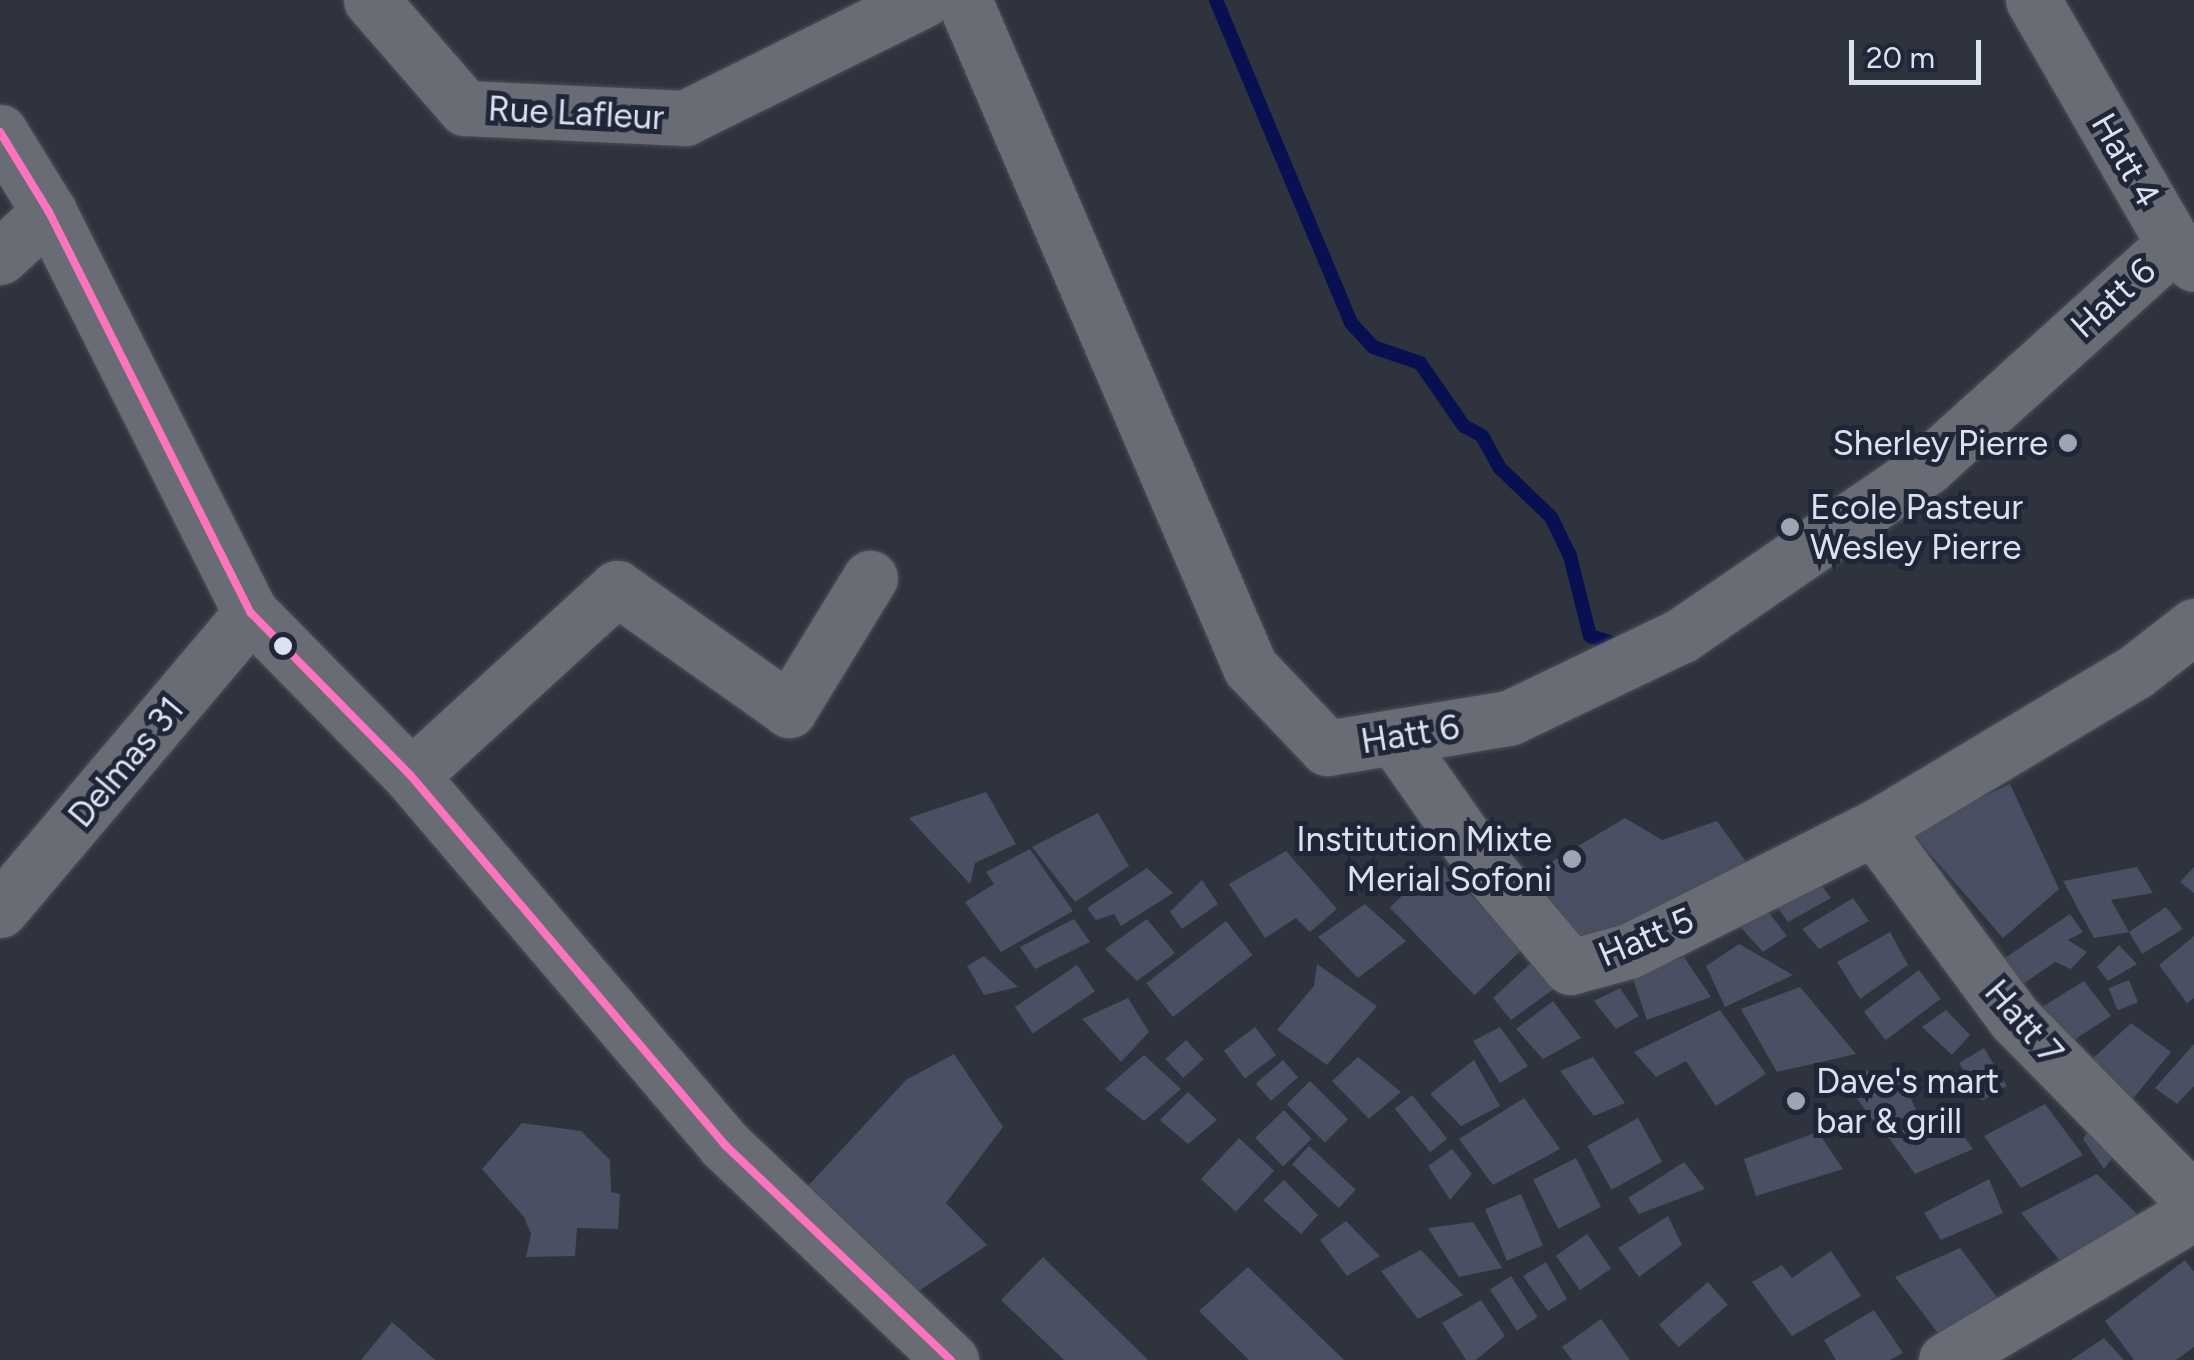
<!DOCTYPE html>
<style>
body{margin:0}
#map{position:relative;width:2194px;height:1360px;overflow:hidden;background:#2e333d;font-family:Figtree,sans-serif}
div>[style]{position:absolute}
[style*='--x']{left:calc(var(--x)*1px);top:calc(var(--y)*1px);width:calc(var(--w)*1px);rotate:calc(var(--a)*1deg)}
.stream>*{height:14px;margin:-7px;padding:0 7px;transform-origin:7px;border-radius:7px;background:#091052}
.building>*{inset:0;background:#495064;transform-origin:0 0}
.roads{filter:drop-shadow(0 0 2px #4b4f58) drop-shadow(0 0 2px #4b4f58)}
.minor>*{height:55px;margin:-27.5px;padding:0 27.5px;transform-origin:27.5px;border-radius:27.5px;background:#696c74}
.bus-1>*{height:8px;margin:-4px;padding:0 4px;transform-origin:4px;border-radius:4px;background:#fc73be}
.dots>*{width:28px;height:28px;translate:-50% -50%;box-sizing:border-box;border:5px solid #1e2638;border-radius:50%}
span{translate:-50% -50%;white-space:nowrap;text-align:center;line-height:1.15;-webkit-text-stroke:10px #1e2638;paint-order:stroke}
.street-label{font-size:35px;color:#dce1ee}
.poi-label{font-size:35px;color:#dce1ee}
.right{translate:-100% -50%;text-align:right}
.left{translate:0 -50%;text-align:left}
.scale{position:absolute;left:1849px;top:40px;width:132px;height:45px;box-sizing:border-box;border:5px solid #dce1ee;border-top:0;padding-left:12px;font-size:30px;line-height:35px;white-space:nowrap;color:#dce1ee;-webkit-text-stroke:8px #1e2638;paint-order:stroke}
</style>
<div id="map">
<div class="stream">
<i style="--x:1216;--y:0;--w:350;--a:67.3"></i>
<i style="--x:1351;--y:323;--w:33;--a:47"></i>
<i style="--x:1373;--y:347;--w:50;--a:18.8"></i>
<i style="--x:1420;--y:363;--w:77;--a:55.1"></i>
<i style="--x:1464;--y:426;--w:21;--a:29"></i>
<i style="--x:1482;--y:436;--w:37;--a:61"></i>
<i style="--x:1500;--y:468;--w:71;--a:43.9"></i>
<i style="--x:1551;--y:517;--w:43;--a:64"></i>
<i style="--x:1570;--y:556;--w:82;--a:76"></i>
<i style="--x:1590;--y:636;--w:34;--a:17"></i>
</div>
<div class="building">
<i style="clip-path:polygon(2010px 784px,2059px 889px,2003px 938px,1910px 831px)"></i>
<i style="clip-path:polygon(986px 792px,1016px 844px,975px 863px,970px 884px,909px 818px)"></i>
<i style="clip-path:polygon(1098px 813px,1129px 866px,1075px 902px,1032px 847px)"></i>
<i style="clip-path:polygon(1625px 818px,1662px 840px,1717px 821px,1747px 863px,1581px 946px,1523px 879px)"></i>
<i style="clip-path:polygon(1030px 849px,1073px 911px,1001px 952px,965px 902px,994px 884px,986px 872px)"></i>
<i style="clip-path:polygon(1286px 851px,1337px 909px,1310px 932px,1296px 918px,1265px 938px,1229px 884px)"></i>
<i style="left:1438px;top:861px;width:122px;height:67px;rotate:46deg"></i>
<i style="clip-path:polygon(1807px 867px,1831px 898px,1788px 922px,1766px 892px)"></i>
<i style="clip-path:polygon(2137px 867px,2153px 893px,2111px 900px,2129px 932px,2166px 907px,2183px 929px,2142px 954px,2129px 932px,2094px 938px,2063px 881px)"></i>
<i style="clip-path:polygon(2194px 867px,2194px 893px,2180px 882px)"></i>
<i style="clip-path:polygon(1147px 868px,1173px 893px,1121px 926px,1114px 914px,1096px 920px,1087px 908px)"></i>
<i style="clip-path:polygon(1202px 880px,1218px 904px,1182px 929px,1170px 912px)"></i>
<i style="clip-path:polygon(1853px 898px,1869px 921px,1819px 949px,1802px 929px)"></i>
<i style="clip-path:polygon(1761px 903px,1787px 936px,1763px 952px,1735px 921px)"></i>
<i style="clip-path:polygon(1365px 904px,1406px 941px,1358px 978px,1318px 937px)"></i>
<i style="clip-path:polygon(2070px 914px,2083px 932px,2068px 940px,2087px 952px,2071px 969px,2055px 962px,2020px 986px,1999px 962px)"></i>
<i style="clip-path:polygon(1074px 919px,1090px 942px,1035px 969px,1020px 947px)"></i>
<i style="clip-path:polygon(1147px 919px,1175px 953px,1137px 981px,1105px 949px)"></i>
<i style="left:1226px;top:921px;width:43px;height:101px;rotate:52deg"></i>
<i style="clip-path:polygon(1890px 932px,1908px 965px,1860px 999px,1837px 962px)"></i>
<i style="clip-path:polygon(2194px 936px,2194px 998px,2187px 1003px,2159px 965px)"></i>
<i style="clip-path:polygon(1739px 944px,1793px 975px,1725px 1007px,1706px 966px)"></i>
<i style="clip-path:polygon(2119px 945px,2137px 964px,2108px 981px,2097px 967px)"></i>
<i style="clip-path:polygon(984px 956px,1018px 987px,984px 995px,967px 966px)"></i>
<i style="clip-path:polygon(1684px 957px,1711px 997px,1647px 1020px,1632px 976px)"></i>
<i style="clip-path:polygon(1532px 962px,1555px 988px,1511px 1020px,1493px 998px)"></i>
<i style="clip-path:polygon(1317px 964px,1377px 1006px,1327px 1065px,1277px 1030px,1314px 986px)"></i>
<i style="left:1077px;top:965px;width:32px;height:75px;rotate:56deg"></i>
<i style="left:1919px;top:970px;width:36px;height:69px;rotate:53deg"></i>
<i style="left:2129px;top:980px;width:24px;height:22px;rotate:68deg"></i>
<i style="clip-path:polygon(2084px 981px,2111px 1016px,2066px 1045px,2037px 1010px)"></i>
<i style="clip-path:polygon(1800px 987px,1856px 1054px,1777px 1072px,1741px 1009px)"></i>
<i style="clip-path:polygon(1620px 988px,1639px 1016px,1616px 1029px,1594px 1001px)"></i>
<i style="clip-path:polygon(1128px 998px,1149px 1032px,1121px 1062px,1082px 1019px)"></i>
<i style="clip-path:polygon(1553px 1001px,1581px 1038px,1543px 1059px,1516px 1029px)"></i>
<i style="clip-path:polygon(1720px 1010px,1766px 1074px,1716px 1106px,1686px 1061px,1656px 1077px,1634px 1052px)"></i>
<i style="clip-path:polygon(1946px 1010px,1970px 1035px,1952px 1055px,1922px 1027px)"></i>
<i style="clip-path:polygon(2131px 1023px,2171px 1052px,2127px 1106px,2087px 1064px)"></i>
<i style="left:1255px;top:1027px;width:35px;height:39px;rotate:53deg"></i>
<i style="clip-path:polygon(1500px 1027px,1528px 1066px,1500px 1083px,1473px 1041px)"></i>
<i style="left:1186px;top:1040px;width:26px;height:28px;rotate:47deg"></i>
<i style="clip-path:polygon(2194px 1044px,2194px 1086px,2177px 1104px,2155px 1088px)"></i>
<i style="left:1984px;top:1048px;width:44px;height:29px;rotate:59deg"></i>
<i style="clip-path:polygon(954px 1054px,1003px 1127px,946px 1203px,987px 1245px,916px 1293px,807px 1187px,906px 1080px)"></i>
<i style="clip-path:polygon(1144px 1055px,1181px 1089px,1144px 1121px,1105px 1089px)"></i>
<i style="clip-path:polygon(1358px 1057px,1401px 1092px,1369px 1119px,1332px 1081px)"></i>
<i style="clip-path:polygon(1593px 1057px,1625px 1103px,1594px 1116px,1560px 1071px)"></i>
<i style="left:1283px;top:1060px;width:23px;height:36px;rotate:49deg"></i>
<i style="clip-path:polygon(1474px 1060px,1500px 1106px,1461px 1126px,1430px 1094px)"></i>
<i style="clip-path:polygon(1867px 1070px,1900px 1075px,1917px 1112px,1879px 1128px,1855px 1096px)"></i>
<i style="left:1310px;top:1081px;width:54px;height:33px;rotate:45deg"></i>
<i style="clip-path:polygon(1188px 1092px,1217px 1120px,1188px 1144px,1160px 1120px)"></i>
<i style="left:1412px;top:1095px;width:56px;height:22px;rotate:51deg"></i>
<i style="clip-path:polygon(1524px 1098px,1560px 1149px,1493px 1185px,1459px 1139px)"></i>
<i style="clip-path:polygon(2045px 1104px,2083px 1155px,2021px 1188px,1984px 1136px)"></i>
<i style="left:1284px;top:1110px;width:40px;height:40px;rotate:46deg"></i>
<i style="clip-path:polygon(1946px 1111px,1973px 1149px,1915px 1174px,1888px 1137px)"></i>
<i style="left:1638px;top:1118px;width:50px;height:58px;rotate:61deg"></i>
<i style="clip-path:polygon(522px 1123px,581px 1131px,610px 1160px,611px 1192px,620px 1194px,618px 1229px,577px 1228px,575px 1256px,526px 1257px,531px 1234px,524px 1217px,482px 1169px)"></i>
<i style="clip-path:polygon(2090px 1129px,2115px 1155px,2104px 1169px,2083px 1139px)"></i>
<i style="clip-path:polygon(1818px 1132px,1843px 1169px,1756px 1196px,1744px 1159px)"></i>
<i style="left:1239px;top:1138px;width:48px;height:56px;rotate:43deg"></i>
<i style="left:1309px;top:1146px;width:64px;height:25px;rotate:43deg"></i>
<i style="clip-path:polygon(1452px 1149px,1472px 1174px,1450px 1200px,1428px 1166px)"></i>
<i style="left:1576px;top:1158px;width:55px;height:48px;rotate:63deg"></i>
<i style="clip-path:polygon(1684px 1162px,1705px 1189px,1639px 1214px,1628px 1198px)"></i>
<i style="clip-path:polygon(2097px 1174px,2142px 1219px,2061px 1262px,2021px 1213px)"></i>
<i style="clip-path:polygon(1989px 1179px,2003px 1213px,1941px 1240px,1924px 1213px)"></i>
<i style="clip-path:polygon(1284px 1180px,1318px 1215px,1301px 1234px,1263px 1200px)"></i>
<i style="left:1521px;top:1194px;width:56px;height:39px;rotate:67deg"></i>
<i style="clip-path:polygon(1668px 1216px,1682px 1245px,1639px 1277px,1618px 1248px)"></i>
<i style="clip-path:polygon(1346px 1221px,1380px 1256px,1347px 1276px,1320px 1240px)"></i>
<i style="clip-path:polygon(1473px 1222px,1502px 1268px,1459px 1277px,1428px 1228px)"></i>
<i style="left:1587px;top:1234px;width:42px;height:38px;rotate:55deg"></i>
<i style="clip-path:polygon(1960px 1248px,1999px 1300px,1941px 1337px,1895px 1277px)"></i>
<i style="clip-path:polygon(1421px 1250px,1463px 1295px,1418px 1319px,1381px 1271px)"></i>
<i style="clip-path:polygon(1831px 1251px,1861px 1296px,1792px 1336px,1752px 1282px,1782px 1265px,1792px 1278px)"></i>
<i style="clip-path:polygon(1043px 1257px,1148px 1360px,1064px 1360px,1001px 1300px)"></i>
<i style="clip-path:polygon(2185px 1260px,2194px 1272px,2194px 1347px,2176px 1360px,2134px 1360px,2105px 1321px)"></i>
<i style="clip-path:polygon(1546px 1262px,1567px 1299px,1548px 1311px,1523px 1276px)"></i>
<i style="clip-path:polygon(1248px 1267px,1344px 1360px,1249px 1360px,1199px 1311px)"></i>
<i style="left:1511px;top:1276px;width:49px;height:25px;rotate:57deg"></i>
<i style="left:1708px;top:1282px;width:30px;height:65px;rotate:49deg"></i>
<i style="clip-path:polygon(1481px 1300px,1505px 1336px,1476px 1360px,1466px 1360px,1442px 1323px)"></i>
<i style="clip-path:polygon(1874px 1310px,1903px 1353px,1890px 1360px,1836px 1360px,1824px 1340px)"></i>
<i style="clip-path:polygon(1601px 1319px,1630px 1360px,1572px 1360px,1562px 1347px)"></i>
<i style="clip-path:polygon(392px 1322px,435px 1360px,361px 1360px)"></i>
<i style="clip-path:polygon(2104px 1338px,2124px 1360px,2071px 1360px)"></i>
</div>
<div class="roads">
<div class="minor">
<i style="--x:371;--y:0;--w:143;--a:49"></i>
<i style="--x:465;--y:108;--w:220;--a:2.6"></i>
<i style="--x:685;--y:118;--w:266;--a:-26.4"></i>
<i style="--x:964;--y:0;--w:726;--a:66.79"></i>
<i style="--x:1250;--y:667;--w:112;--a:46.5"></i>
<i style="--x:1327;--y:748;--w:184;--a:-9.4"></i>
<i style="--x:1509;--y:718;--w:192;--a:-25.6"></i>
<i style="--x:1682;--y:635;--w:297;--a:-34.4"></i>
<i style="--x:1927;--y:467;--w:333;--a:-42.1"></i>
<i style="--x:2033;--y:0;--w:282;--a:60"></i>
<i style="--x:2174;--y:244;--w:28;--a:45"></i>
<i style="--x:0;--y:132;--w:94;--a:58.5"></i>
<i style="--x:49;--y:212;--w:449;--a:63.3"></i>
<i style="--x:251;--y:613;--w:228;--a:45.5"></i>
<i style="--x:411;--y:776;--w:485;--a:49.6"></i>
<i style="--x:725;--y:1145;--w:312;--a:43.6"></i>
<i style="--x:0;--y:257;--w:67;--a:-42.6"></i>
<i style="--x:1394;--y:737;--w:155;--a:55"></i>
<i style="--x:1483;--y:864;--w:135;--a:49.8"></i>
<i style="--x:1570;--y:967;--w:61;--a:-15.2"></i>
<i style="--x:1629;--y:951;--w:274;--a:-26.7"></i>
<i style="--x:1874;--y:828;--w:304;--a:-30.9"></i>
<i style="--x:2135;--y:672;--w:75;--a:-37.9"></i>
<i style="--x:411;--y:776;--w:279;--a:-42.4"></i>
<i style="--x:617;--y:588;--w:211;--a:35.3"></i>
<i style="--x:789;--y:710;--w:155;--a:-58.5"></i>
<i style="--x:1874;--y:828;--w:237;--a:53.6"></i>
<i style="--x:2015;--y:1019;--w:255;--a:45.5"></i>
<i style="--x:0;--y:910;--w:389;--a:-49.8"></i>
<i style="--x:1946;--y:1360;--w:288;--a:-30.7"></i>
</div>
</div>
<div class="bus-1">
<i style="--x:0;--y:132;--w:94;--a:58.5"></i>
<i style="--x:49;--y:212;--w:449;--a:63.3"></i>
<i style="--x:251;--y:613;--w:228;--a:45.5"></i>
<i style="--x:411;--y:776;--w:485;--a:49.6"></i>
<i style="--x:725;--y:1145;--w:312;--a:43.6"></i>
</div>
<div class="dots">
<i style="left:2068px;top:443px;background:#9fa4b0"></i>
<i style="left:1790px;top:527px;background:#9fa4b0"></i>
<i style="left:283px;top:646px;background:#dce1ee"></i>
<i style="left:1572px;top:859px;background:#9fa4b0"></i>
<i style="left:1796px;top:1101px;background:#9fa4b0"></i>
</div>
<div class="street-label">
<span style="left:576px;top:113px;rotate:3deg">Rue Lafleur</span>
<span style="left:2126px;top:160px;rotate:60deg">Hatt 4</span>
<span style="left:2113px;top:298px;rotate:-42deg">Hatt 6</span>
<span style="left:1410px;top:734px;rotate:-9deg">Hatt 6</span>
<span style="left:126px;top:762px;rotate:-50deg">Delmas 31</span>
<span style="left:1646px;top:937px;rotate:-23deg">Hatt 5</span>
<span style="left:2024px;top:1022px;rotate:49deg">Hatt 7</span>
</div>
<div class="poi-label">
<span class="right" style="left:2048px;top:443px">Sherley Pierre</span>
<span class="left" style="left:1810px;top:527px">Ecole Pasteur<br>Wesley Pierre</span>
<span class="right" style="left:1552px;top:859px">Institution Mixte<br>Merial Sofoni</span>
<span class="left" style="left:1816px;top:1101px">Dave's mart<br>bar &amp; grill</span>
</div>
<div class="scale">20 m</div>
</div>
